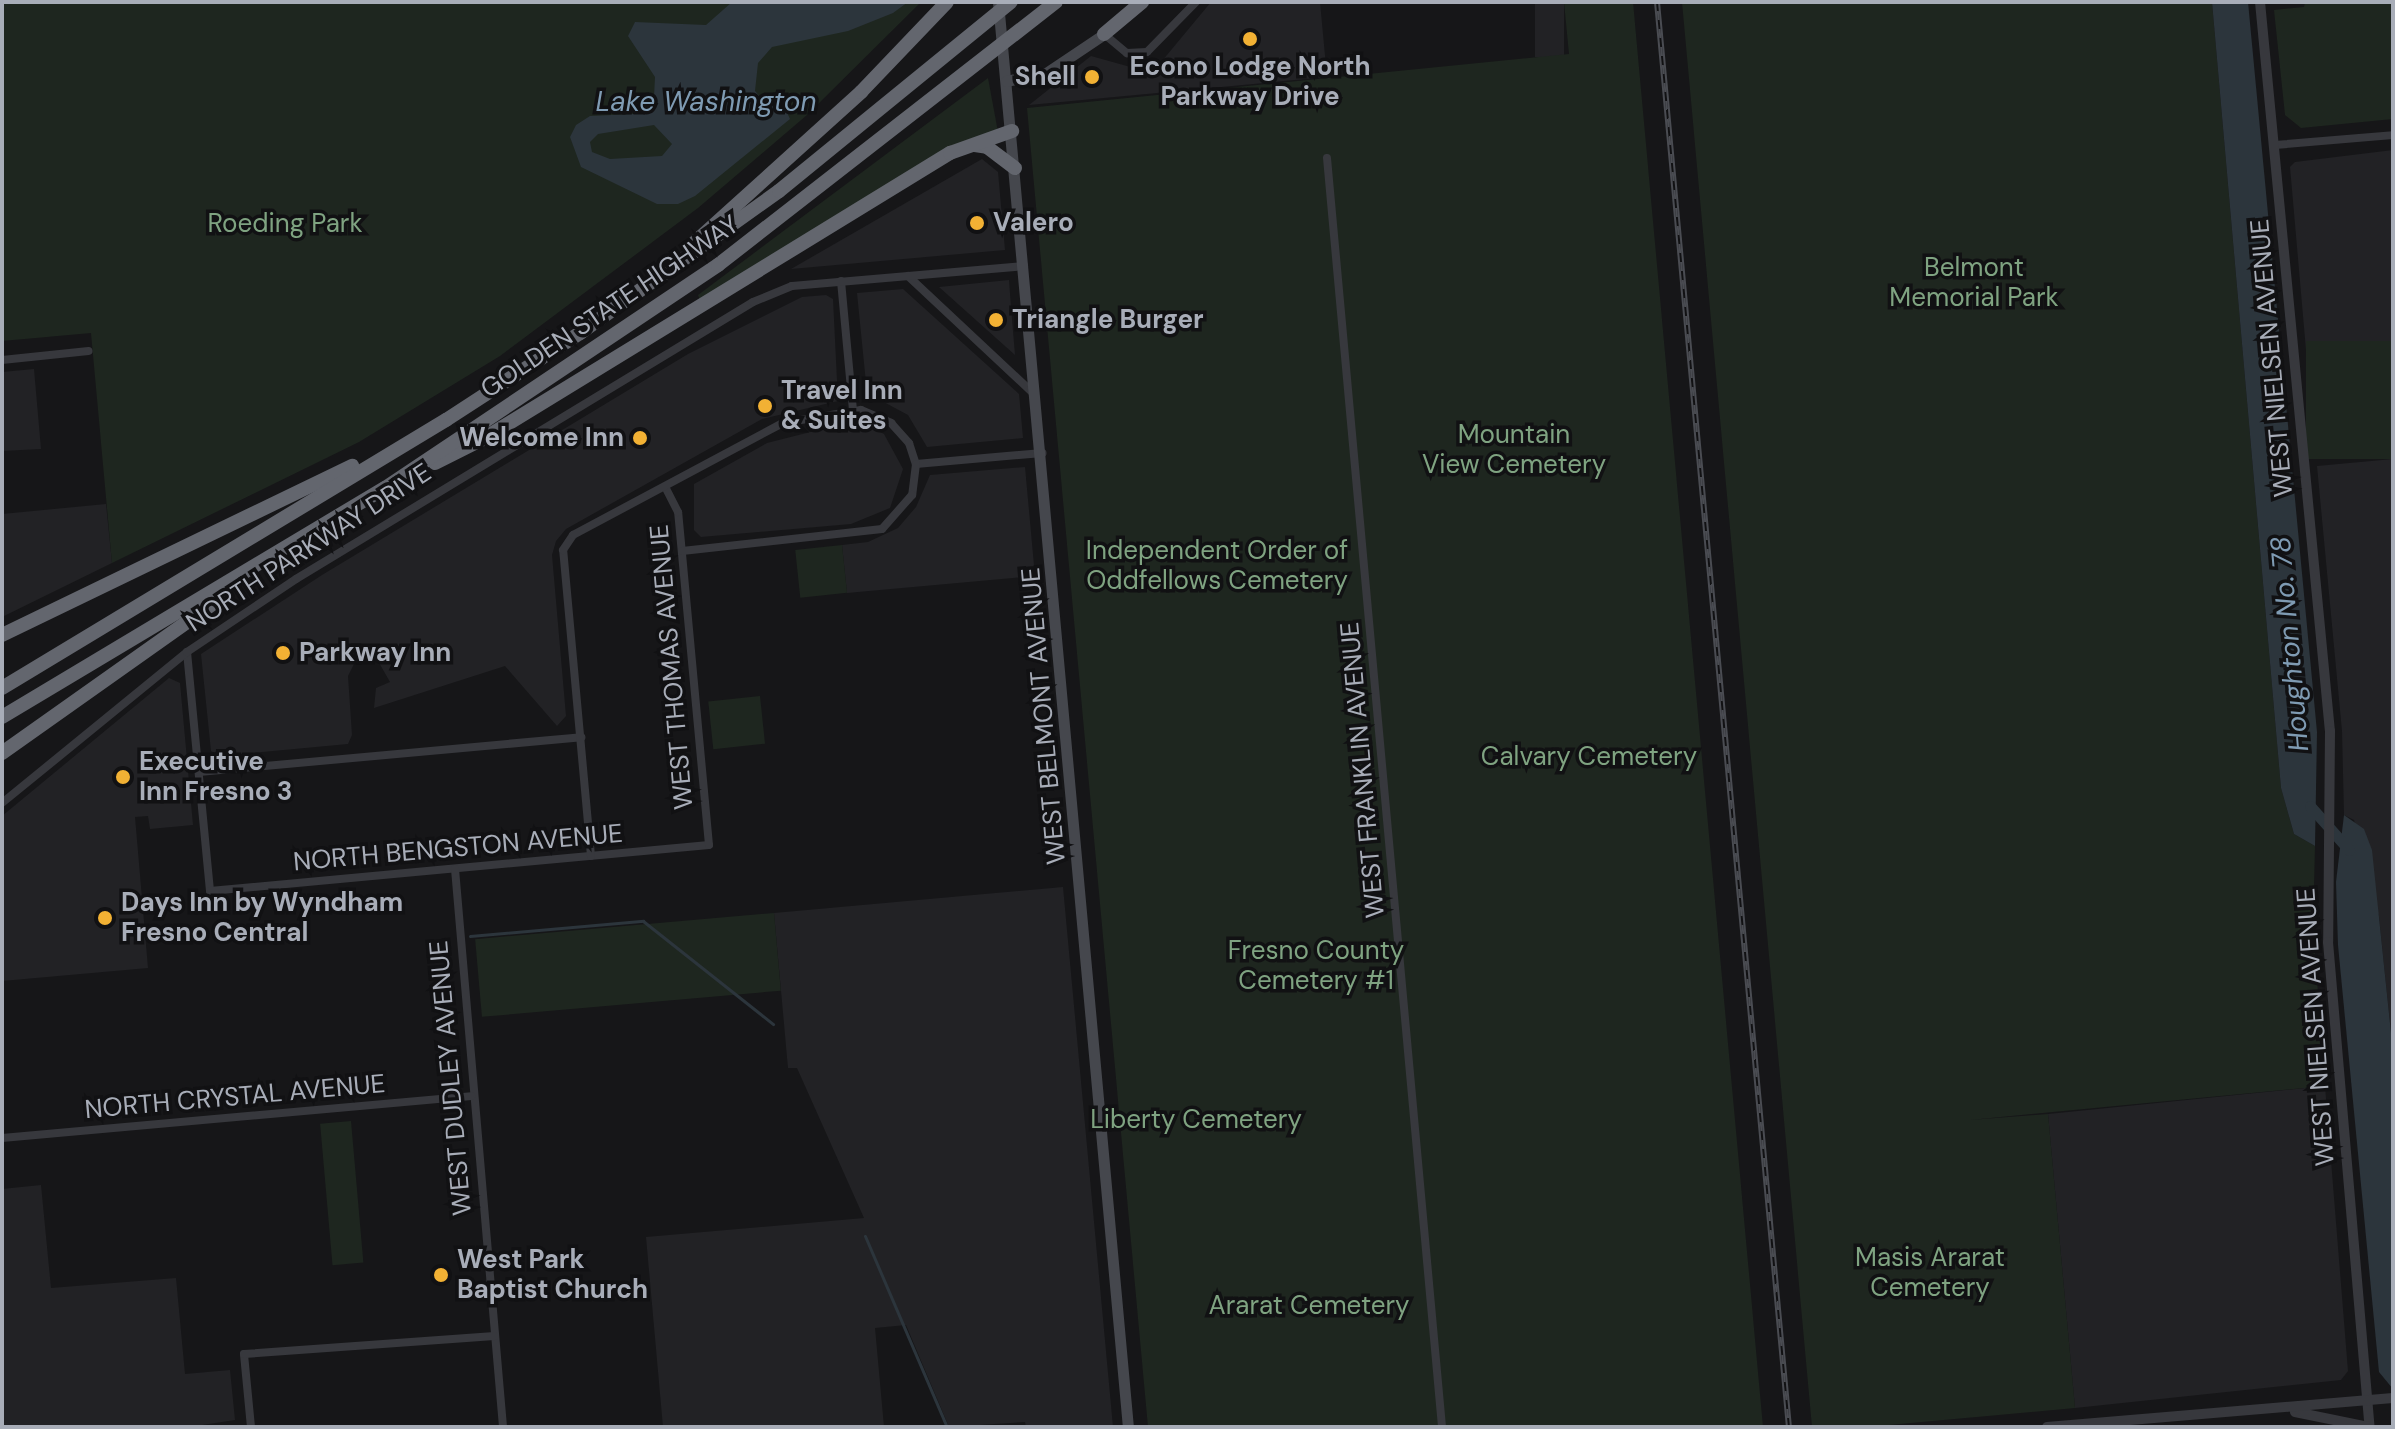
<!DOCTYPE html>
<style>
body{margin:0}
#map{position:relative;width:2395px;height:1429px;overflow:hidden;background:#161618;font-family:"DM Sans",sans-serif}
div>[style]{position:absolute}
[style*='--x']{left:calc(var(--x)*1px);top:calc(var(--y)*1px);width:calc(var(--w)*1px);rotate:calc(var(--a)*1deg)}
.built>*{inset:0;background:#222225;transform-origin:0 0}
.green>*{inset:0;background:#1e261f;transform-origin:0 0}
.water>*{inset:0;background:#2c353c}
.stream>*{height:3px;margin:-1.5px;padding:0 1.5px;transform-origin:1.5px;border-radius:1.5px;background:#2c353c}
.canal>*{height:11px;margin:-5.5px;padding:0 5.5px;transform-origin:5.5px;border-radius:5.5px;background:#2c353c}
.minor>*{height:8px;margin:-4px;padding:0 4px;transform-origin:4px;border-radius:4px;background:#37383d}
.tertiary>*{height:10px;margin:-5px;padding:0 5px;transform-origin:5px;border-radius:5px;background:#37383d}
.secondary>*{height:11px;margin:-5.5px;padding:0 5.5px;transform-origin:5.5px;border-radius:5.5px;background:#45474d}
.motorway>*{height:14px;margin:-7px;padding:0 7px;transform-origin:7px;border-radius:7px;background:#63666e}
.rail>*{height:6px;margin-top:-3px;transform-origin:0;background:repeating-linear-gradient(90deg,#111113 0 9px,#4a4c52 0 18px);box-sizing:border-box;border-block:2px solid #4a4c52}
.dots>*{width:22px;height:22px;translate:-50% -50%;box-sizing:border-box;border:4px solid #111113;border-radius:50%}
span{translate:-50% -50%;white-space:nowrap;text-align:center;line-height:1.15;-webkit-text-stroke:7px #111113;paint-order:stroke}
.poi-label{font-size:26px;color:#a8adb8;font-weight:700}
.right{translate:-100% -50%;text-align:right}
.left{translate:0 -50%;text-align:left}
.park-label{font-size:26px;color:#7fa381}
.street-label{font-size:26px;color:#a8adb8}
.water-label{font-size:28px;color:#7f9bb3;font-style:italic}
.frame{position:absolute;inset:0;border:4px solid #a8adb8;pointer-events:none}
</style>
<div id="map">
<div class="built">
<i style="clip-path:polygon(1211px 2px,1320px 2px,1327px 77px,1029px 105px,1091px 56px,1152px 73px)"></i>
<i style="left:1535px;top:2px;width:29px;height:55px"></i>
<i style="clip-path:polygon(2393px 150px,2393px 341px,2306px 350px,2290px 167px,2295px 162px)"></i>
<i style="clip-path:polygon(982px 159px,998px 172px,1005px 250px,791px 269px)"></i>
<i style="clip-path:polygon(1009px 280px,1011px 307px,1015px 355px,939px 287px)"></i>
<i style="clip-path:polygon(903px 289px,1019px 394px,1023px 438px,927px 447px,908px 415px,867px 393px,857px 293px)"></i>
<i style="clip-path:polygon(826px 295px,833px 299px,838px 401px,762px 419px,566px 529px,556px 541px,552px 555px,566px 716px,557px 726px,505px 666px,374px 708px,376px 688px,390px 682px,370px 647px,358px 656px,348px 676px,352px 735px,348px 744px,220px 756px,211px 751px,201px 654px,322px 575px,688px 354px,802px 297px)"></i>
<i style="clip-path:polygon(34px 369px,41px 449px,2px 451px,2px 372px)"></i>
<i style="clip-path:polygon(842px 424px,866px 425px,884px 434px,903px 469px,890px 508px,851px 524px,701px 537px,694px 530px,694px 484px,767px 443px)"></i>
<i style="clip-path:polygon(2393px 459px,2393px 1052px,2379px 917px,2354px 820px,2344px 815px,2342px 731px,2317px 466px)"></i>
<i style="clip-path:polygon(1025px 467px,1035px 576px,847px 593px,842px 545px,868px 542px,898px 528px,916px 507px,930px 475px)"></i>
<i style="clip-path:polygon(106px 504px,112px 563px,2px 617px,2px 514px)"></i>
<i style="clip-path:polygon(169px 678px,180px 683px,193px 825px,150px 829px,148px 816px,135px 817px,148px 968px,2px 981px,2px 816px)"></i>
<i style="clip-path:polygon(1063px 887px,1113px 1427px,1026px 1427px,1025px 1422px,949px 1427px,906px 1325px,875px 1328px,884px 1427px,663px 1427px,646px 1237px,864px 1218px,797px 1068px,788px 1068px,774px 913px)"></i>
<i style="clip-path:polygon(2325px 1086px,2348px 1371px,2341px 1380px,2075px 1408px,2048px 1114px)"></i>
<i style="clip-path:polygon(41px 1185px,51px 1288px,176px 1278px,185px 1374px,230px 1370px,235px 1420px,189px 1427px,2px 1427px,2px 1189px)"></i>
</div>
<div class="green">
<i style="clip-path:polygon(2px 2px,921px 2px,807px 115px,698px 208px,500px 356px,359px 442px,112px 563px,91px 333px,2px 341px)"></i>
<i style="clip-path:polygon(1564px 2px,1633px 2px,1763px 1427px,1148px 1427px,1027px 108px,1569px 54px)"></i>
<i style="clip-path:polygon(1682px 2px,2212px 2px,2281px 788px,2294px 834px,2315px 846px,2313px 927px,2325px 1086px,1970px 1120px,2048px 1114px,2075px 1408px,1867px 1427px,1812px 1427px)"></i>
<i style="clip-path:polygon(2305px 2px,2393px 2px,2393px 119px,2301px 128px,2285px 115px,2274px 10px,2304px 7px)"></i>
<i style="clip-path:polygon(988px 78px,998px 132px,702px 305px,698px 295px)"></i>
<i style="left:2393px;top:341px;width:118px;height:87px;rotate:90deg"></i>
<i style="left:842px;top:545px;width:48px;height:47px;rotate:84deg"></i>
<i style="left:760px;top:696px;width:48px;height:52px;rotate:84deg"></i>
<i style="left:774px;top:913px;width:78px;height:300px;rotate:85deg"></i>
<i style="left:351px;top:1121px;width:142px;height:31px;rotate:85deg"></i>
</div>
<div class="water">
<i style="clip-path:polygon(evenodd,732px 2px,908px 2px,893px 13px,848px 31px,772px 47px,758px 63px,755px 91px,763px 100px,785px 108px,790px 119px,695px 196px,678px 204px,657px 204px,581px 167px,570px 137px,576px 125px,590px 116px,634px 114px,654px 97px,655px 77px,628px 36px,635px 22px,706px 25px,732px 2px,654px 125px,672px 144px,662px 156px,610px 159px,592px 152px,590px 142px,598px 134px,654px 125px)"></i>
<i style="clip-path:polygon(2212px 2px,2248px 2px,2317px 732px,2315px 846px,2294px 834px,2281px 788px)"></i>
<i style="clip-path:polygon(2344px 815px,2364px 829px,2372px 850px,2393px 1052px,2393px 1389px,2379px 1372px,2338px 945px,2336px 882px)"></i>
</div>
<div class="stream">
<i style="--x:470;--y:936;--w:174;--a:-5"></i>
<i style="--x:643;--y:921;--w:166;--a:38.4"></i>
<i style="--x:865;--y:1236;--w:208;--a:66.8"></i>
</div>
<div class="canal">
<i style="--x:2310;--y:806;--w:59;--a:48.4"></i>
</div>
<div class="minor">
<i style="--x:1104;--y:34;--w:30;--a:40"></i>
<i style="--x:1127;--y:53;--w:20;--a:-3"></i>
<i style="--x:1147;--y:52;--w:70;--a:-45.6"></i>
<i style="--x:2275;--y:145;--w:118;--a:-4.8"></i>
<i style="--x:1327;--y:158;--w:1274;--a:84.82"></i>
<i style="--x:908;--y:276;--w:173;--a:43.1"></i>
<i style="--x:841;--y:281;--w:130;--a:84.7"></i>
<i style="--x:2;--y:360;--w:87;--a:-5.9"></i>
<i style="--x:916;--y:464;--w:127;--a:-5"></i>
<i style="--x:187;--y:652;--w:240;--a:84.5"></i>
<i style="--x:210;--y:891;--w:501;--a:-5.27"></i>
<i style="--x:709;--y:845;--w:334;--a:-95.3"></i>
<i style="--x:678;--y:512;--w:27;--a:-117"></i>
<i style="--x:199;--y:772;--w:384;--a:-5.2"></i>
<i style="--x:2;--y:803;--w:239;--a:-39.2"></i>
<i style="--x:187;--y:652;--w:131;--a:-33.8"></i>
<i style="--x:296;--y:579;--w:534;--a:-31.22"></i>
<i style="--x:753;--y:302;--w:42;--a:-22.3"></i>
<i style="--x:792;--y:286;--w:233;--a:-4.9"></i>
<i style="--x:591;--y:856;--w:307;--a:-95.2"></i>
<i style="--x:563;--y:550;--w:18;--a:-56"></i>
<i style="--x:573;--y:535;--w:238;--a:-28.1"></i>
<i style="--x:783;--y:423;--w:79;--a:-9.5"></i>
<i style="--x:861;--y:410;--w:33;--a:23"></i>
<i style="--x:891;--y:423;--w:27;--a:48"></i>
<i style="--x:909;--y:443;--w:22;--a:72"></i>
<i style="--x:916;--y:464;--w:31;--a:97"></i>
<i style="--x:912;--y:495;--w:45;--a:131.4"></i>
<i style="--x:882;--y:529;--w:201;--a:173.7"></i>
<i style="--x:455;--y:869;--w:560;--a:85.08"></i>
<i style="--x:2;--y:1138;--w:471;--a:-5.1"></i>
<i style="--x:251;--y:1427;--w:73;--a:-95.5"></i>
<i style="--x:244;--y:1354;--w:251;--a:-4.1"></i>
</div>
<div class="tertiary">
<i style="--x:2260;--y:2;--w:732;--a:84.52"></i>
<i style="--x:2330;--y:731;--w:211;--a:90.5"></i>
<i style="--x:2328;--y:942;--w:487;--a:85.1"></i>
<i style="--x:2295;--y:1412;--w:76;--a:11.5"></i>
<i style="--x:2047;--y:1427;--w:347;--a:-4.8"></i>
</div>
<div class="secondary">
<i style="--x:998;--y:2;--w:1431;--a:84.79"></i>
<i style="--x:1006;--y:81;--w:41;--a:-11.3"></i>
<i style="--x:1046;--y:73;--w:70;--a:-33.9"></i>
</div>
<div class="motorway">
<i style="--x:1104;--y:34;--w:50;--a:-40.1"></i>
<i style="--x:975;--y:145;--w:12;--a:9"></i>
<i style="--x:987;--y:147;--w:35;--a:37"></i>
<i style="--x:693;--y:244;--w:227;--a:-42.1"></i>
<i style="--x:861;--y:92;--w:124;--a:-46.3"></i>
<i style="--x:435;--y:463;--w:54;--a:-26.6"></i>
<i style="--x:483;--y:439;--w:548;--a:-31.48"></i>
<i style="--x:950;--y:153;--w:66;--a:-19.5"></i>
<i style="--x:2;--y:635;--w:389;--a:-25.8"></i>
<i style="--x:2;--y:688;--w:519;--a:-31.12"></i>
<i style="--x:446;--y:420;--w:160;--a:-33"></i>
<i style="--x:580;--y:333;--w:244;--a:-35.5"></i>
<i style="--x:779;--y:191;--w:299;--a:-39.2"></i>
<i style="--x:2;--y:717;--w:446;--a:-30.9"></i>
<i style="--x:385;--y:488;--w:401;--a:-33.8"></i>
<i style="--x:718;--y:265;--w:428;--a:-37.9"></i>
<i style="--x:2;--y:753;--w:260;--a:-35.3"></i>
<i style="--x:214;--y:603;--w:24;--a:-57"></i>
</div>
<div class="rail">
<i style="--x:1657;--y:2;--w:1431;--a:84.71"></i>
</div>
<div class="dots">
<i style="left:1250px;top:39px;background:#f2b134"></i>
<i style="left:1092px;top:77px;background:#f2b134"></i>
<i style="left:977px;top:223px;background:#f2b134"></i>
<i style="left:996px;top:320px;background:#f2b134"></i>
<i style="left:765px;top:406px;background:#f2b134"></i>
<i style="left:640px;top:438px;background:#f2b134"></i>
<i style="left:283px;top:653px;background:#f2b134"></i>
<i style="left:123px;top:777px;background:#f2b134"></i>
<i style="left:105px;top:918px;background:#f2b134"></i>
<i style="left:441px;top:1275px;background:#f2b134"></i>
</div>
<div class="poi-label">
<span style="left:1250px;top:82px">Econo Lodge North<br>Parkway Drive</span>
<span class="right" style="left:1076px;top:77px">Shell</span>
<span class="left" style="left:993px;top:223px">Valero</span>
<span class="left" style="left:1012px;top:320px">Triangle Burger</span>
<span class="left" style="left:781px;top:406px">Travel Inn<br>&amp; Suites</span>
<span class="right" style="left:624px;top:438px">Welcome Inn</span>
<span class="left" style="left:299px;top:653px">Parkway Inn</span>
<span class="left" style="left:139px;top:777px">Executive<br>Inn Fresno 3</span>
<span class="left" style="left:121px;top:918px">Days Inn by Wyndham<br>Fresno Central</span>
<span class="left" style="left:457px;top:1275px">West Park<br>Baptist Church</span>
</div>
<div class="park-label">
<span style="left:285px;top:224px">Roeding Park</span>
<span style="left:1974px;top:283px">Belmont<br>Memorial Park</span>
<span style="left:1514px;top:450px">Mountain<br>View Cemetery</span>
<span style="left:1217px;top:566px">Independent Order of<br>Oddfellows Cemetery</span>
<span style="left:1589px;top:757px">Calvary Cemetery</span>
<span style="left:1316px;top:966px">Fresno County<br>Cemetery #1</span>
<span style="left:1196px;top:1120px">Liberty Cemetery</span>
<span style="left:1930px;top:1273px">Masis Ararat<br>Cemetery</span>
<span style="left:1309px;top:1306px">Ararat Cemetery</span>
</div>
<div class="street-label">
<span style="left:610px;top:307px;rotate:-34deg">GOLDEN STATE HIGHWAY</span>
<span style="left:2272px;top:358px;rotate:-95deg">WEST NIELSEN AVENUE</span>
<span style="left:309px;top:548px;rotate:-33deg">NORTH PARKWAY DRIVE</span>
<span style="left:672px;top:667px;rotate:-95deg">WEST THOMAS AVENUE</span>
<span style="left:1044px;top:716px;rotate:-95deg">WEST BELMONT AVENUE</span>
<span style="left:1363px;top:770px;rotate:-95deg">WEST FRANKLIN AVENUE</span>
<span style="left:458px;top:848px;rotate:-5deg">NORTH BENGSTON AVENUE</span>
<span style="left:2316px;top:1027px;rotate:-94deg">WEST NIELSEN AVENUE</span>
<span style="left:451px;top:1078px;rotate:-95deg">WEST DUDLEY AVENUE</span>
<span style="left:235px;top:1097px;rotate:-5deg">NORTH CRYSTAL AVENUE</span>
</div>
<div class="water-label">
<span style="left:706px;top:102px">Lake Washington</span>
<span style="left:2290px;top:644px;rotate:-95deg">Houghton No. 78</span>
</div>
<div class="frame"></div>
</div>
